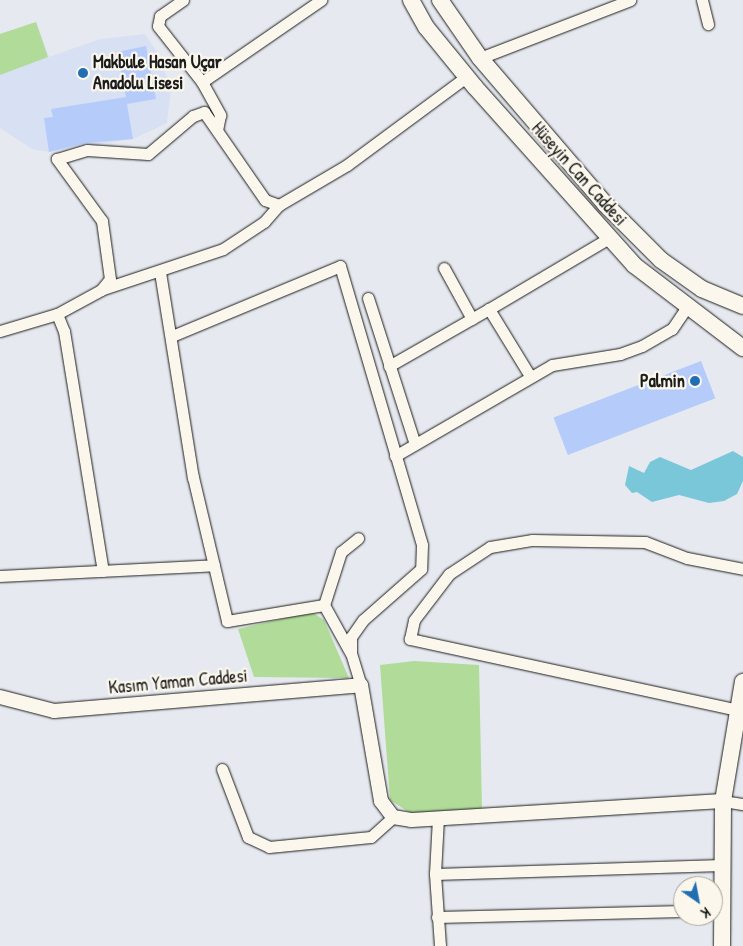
<!DOCTYPE html>
<meta charset="utf-8">
<style>
body{margin:0}
#map{position:relative;width:743px;height:946px;overflow:hidden;background:#e6eaf0;font-family:"Patrick Hand",sans-serif}
div>[style]{position:absolute}
[style*='--x']{left:calc(var(--x)*1px);top:calc(var(--y)*1px);width:calc(var(--w)*1px);rotate:calc(var(--a)*1deg)}
.built>*{inset:0;background:#d7e1f3}
.green>*{inset:0;background:#b0db99}
.water>*{inset:0;background:#7bc7da}
.building>*{inset:0;background:#b5cbfa;transform-origin:0 0}
.roads{filter:drop-shadow(0 0 1px #1c1c1c) drop-shadow(0 0 1px #1c1c1c)}
.minor>*{height:11px;margin:-5.5px;padding:0 5.5px;transform-origin:5.5px;border-radius:5.5px;background:#fbf7ec}
.tertiary>*{height:14px;margin:-7px;padding:0 7px;transform-origin:7px;border-radius:7px;background:#fbf7ec}
.secondary>*{height:16px;margin:-8px;padding:0 8px;transform-origin:8px;border-radius:8px;background:#fbf7ec}
.dots>*{width:14px;height:14px;translate:-50% -50%;box-sizing:border-box;border:2px solid #fbf7ec;border-radius:50%}
span{translate:-50% -50%;white-space:nowrap;text-align:center;line-height:1.15;-webkit-text-stroke:4.5px #fbf7ec;paint-order:stroke}
.poi-label{font-size:18px;color:#1c1c1c;font-weight:700}
.left{translate:0 -50%;text-align:left}
.right{translate:-100% -50%;text-align:right}
.street-label{font-size:18px;color:#1c1c1c}
.north{position:absolute;left:673px;top:876px;width:50px;height:50px;box-sizing:border-box;background:#fbf7ec;border:1px solid #a29f99;border-radius:50%;rotate:147deg;font-size:14px;font-weight:700;line-height:20px;text-align:center;color:#1c1c1c}
.north::after{content:'';display:block;margin:auto;width:18px;height:22px;background:#1f6fb2;clip-path:polygon(50% 0,100% 100%,50% 72%,0 100%)}
</style>
<div id="map">
<div class="built">
<i style="clip-path:polygon(36px 22px,49px 57px,100px 39px,145px 34px,157px 52px,171px 88px,167px 123px,133px 139px,49px 152px,32px 149px,0 128px,0 34px)"></i>
</div>
<div class="green">
<i style="clip-path:polygon(36px 22px,48px 57px,0 75px,0 34px)"></i>
<i style="clip-path:polygon(312px 612px,324px 620px,349px 678px,254px 677px,238px 629px)"></i>
<i style="clip-path:polygon(414px 661px,479px 665px,482px 809px,410px 813px,390px 800px,380px 665px)"></i>
</div>
<div class="water">
<i style="clip-path:polygon(733px 451px,743px 457px,743px 481px,737px 494px,724px 501px,709px 503px,679px 495px,652px 502px,637px 492px,632px 493px,625px 485px,629px 466px,644px 473px,650px 462px,660px 457px,691px 470px)"></i>
</div>
<div class="building">
<i style="clip-path:polygon(146px 46px,156px 99px,127px 104px,133px 139px,85px 143px,49px 152px,44px 118px,53px 117px,51px 109px,126px 97px,117px 52px)"></i>
<i style="left:701px;top:361px;width:40px;height:158px;rotate:69deg"></i>
</div>
<div class="roads">
<div class="minor">
<i style="--x:183;--y:0;--w:28;--a:145"></i>
<i style="--x:160;--y:16;--w:10;--a:101"></i>
<i style="--x:158;--y:26;--w:71;--a:51.8"></i>
<i style="--x:202;--y:82;--w:38;--a:61"></i>
<i style="--x:220;--y:115;--w:15;--a:101"></i>
<i style="--x:702;--y:0;--w:25;--a:76"></i>
<i style="--x:480;--y:58;--w:161;--a:-21.1"></i>
<i style="--x:202;--y:82;--w:145;--a:-34.6"></i>
<i style="--x:444;--y:268;--w:58;--a:61.2"></i>
<i style="--x:160;--y:272;--w:208;--a:80.9"></i>
<i style="--x:193;--y:477;--w:148;--a:76.7"></i>
<i style="--x:227;--y:621;--w:98;--a:-9.4"></i>
<i style="--x:324;--y:605;--w:54;--a:61"></i>
<i style="--x:103;--y:289;--w:126;--a:-18.4"></i>
<i style="--x:223;--y:249;--w:49;--a:-33.4"></i>
<i style="--x:264;--y:222;--w:23;--a:-49"></i>
<i style="--x:368;--y:298;--w:153;--a:72.2"></i>
<i style="--x:57;--y:314;--w:18;--a:68"></i>
<i style="--x:64;--y:331;--w:243;--a:80.8"></i>
<i style="--x:0;--y:331;--w:59;--a:-16.6"></i>
<i style="--x:57;--y:314;--w:50;--a:-28.6"></i>
<i style="--x:101;--y:290;--w:14;--a:-51"></i>
<i style="--x:110;--y:279;--w:59;--a:-97.9"></i>
<i style="--x:102;--y:221;--w:77;--a:-126"></i>
<i style="--x:57;--y:159;--w:31;--a:-17"></i>
<i style="--x:87;--y:150;--w:61;--a:3.8"></i>
<i style="--x:148;--y:154;--w:59;--a:-40.2"></i>
<i style="--x:193;--y:116;--w:12;--a:-20"></i>
<i style="--x:204;--y:112;--w:107;--a:55.3"></i>
<i style="--x:265;--y:200;--w:15;--a:20"></i>
<i style="--x:279;--y:205;--w:79;--a:-30.5"></i>
<i style="--x:347;--y:165;--w:148;--a:-36.5"></i>
<i style="--x:172;--y:336;--w:182;--a:-22.6"></i>
<i style="--x:340;--y:266;--w:291;--a:73.6"></i>
<i style="--x:422;--y:545;--w:24;--a:92"></i>
<i style="--x:421;--y:569;--w:77;--a:138.7"></i>
<i style="--x:363;--y:620;--w:21;--a:125"></i>
<i style="--x:351;--y:637;--w:16;--a:90"></i>
<i style="--x:351;--y:653;--w:34;--a:73"></i>
<i style="--x:389;--y:366;--w:115;--a:-29.7"></i>
<i style="--x:530;--y:376;--w:79;--a:-121.5"></i>
<i style="--x:489;--y:309;--w:139;--a:-30.6"></i>
<i style="--x:395;--y:456;--w:181;--a:-30.1"></i>
<i style="--x:552;--y:365;--w:69;--a:-9.2"></i>
<i style="--x:620;--y:354;--w:23;--a:-20"></i>
<i style="--x:642;--y:346;--w:34;--a:-30"></i>
<i style="--x:672;--y:329;--w:27;--a:-56"></i>
<i style="--x:0;--y:576;--w:214;--a:-2.9"></i>
<i style="--x:324;--y:605;--w:56;--a:-72.2"></i>
<i style="--x:341;--y:552;--w:22;--a:-39"></i>
<i style="--x:738;--y:710;--w:336;--a:-167.8"></i>
<i style="--x:410;--y:639;--w:19;--a:-78"></i>
<i style="--x:414;--y:620;--w:58;--a:-52.7"></i>
<i style="--x:449;--y:574;--w:49;--a:-33.4"></i>
<i style="--x:490;--y:547;--w:43;--a:-9.5"></i>
<i style="--x:532;--y:540;--w:113;--a:1"></i>
<i style="--x:645;--y:542;--w:45;--a:20.9"></i>
<i style="--x:687;--y:558;--w:57;--a:11.1"></i>
<i style="--x:222;--y:769;--w:73;--a:69.1"></i>
<i style="--x:248;--y:837;--w:23;--a:25"></i>
<i style="--x:269;--y:847;--w:102;--a:-5.6"></i>
<i style="--x:371;--y:837;--w:30;--a:-42"></i>
<i style="--x:723;--y:801;--w:20;--a:9"></i>
<i style="--x:438;--y:818;--w:56;--a:93.1"></i>
<i style="--x:435;--y:874;--w:72;--a:86"></i>
<i style="--x:435;--y:874;--w:287;--a:-1.8"></i>
<i style="--x:437;--y:917;--w:246;--a:-1.4"></i>
</div>
<div class="tertiary">
<i style="--x:0;--y:697;--w:56;--a:14.5"></i>
<i style="--x:54;--y:711;--w:308;--a:-4.8"></i>
<i style="--x:361;--y:685;--w:118;--a:80.2"></i>
<i style="--x:381;--y:801;--w:20;--a:53"></i>
<i style="--x:393;--y:817;--w:18;--a:9"></i>
<i style="--x:411;--y:820;--w:313;--a:-3.5"></i>
</div>
<div class="secondary">
<i style="--x:411;--y:0;--w:31;--a:61"></i>
<i style="--x:426;--y:27;--w:77;--a:50.8"></i>
<i style="--x:475;--y:87;--w:239;--a:48.2"></i>
<i style="--x:634;--y:265;--w:137;--a:37.3"></i>
<i style="--x:440;--y:0;--w:70;--a:55.4"></i>
<i style="--x:480;--y:58;--w:192;--a:49.4"></i>
<i style="--x:605;--y:204;--w:79;--a:45"></i>
<i style="--x:661;--y:260;--w:50;--a:35.3"></i>
<i style="--x:702;--y:289;--w:44;--a:22.5"></i>
<i style="--x:722;--y:946;--w:145;--a:-89.6"></i>
<i style="--x:723;--y:801;--w:121;--a:-80.5"></i>
</div>
</div>
<div class="dots">
<i style="left:83px;top:73px;background:#1f6fb2"></i>
<i style="left:695px;top:381px;background:#1f6fb2"></i>
</div>
<div class="poi-label">
<span class="left" style="left:93px;top:73px">Makbule Hasan Uçar<br>Anadolu Lisesi</span>
<span class="right" style="left:685px;top:381px">Palmin</span>
</div>
<div class="street-label">
<span style="left:579px;top:174px;rotate:48deg">Hüseyin Can Caddesi</span>
<span style="left:178px;top:682px;rotate:-5deg">Kasım Yaman Caddesi</span>
</div>
<div class="north">K</div>
</div>
